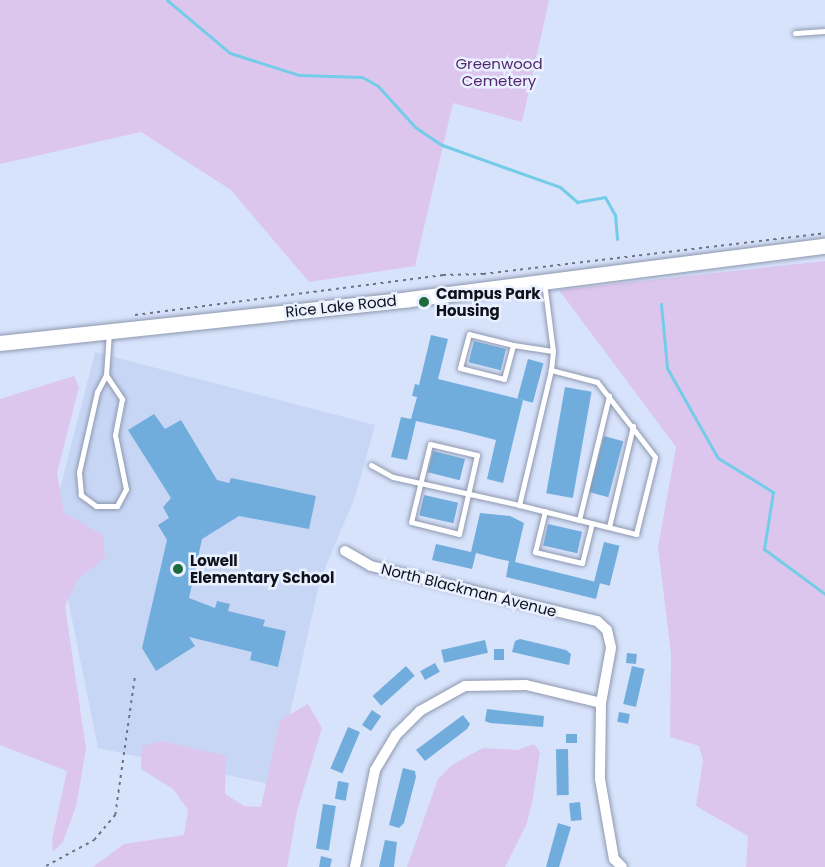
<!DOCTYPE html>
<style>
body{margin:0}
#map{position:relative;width:825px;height:867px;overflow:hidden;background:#d7e2fb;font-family:Poppins,sans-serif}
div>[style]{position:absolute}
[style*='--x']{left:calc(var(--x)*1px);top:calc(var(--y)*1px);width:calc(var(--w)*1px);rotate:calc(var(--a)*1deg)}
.built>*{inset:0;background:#c8d6f5}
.green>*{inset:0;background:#ddc6ee}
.stream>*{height:3px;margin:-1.5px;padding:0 1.5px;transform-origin:1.5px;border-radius:1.5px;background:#74cce8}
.building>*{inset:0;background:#71addc;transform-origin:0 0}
.path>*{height:1.5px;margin-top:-0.75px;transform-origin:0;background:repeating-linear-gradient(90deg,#6c7384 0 3px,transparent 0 7.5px)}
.roads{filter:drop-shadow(0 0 2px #8e98af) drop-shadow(0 0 2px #8e98af)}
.service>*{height:5px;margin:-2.5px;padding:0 2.5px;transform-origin:2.5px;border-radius:2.5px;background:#fff}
.minor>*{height:10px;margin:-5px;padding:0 5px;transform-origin:5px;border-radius:5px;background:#fff}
.secondary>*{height:15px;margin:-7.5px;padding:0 7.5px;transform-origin:7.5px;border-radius:7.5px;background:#fff}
.dots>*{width:16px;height:16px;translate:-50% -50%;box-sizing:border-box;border:3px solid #e9f0ff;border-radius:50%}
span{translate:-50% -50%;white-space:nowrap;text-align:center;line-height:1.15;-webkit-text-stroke:5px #e9f0ff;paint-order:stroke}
.park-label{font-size:15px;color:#54276e}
.poi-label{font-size:15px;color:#0f121b;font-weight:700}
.left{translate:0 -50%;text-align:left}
.street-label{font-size:15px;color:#0f121b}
</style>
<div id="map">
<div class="built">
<i style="clip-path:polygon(95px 352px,375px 425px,355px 497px,320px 580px,274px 785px,98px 748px,52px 520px)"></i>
</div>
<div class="green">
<i style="clip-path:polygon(0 0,549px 0,522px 122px,453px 103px,415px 266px,309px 282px,231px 190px,141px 132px,0 164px)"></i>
<i style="clip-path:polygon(825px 261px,825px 867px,746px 867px,748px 836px,696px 806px,703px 760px,699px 746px,670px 737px,671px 654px,658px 547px,676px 447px,559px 290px)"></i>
<i style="clip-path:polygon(74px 376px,79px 387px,57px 473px,64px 513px,103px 535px,105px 558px,78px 579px,65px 606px,86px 749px,76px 806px,63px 842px,53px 852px,52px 840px,67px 771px,0 745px,0 399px)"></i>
<i style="clip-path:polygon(308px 704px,322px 728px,297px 811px,287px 867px,93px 867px,124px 844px,184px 835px,188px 810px,173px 789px,141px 769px,142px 746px,163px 741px,226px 756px,225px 794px,244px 806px,261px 807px,280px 720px)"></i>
<i style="clip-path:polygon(534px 744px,540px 752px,533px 798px,527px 823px,505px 867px,407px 867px,438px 779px,452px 765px,483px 748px,517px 750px)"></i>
</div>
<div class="stream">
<i style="--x:167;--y:0;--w:82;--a:40.1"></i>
<i style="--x:230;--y:53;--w:72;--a:17.7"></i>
<i style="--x:299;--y:75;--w:63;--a:1.8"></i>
<i style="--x:362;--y:77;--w:18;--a:29"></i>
<i style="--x:378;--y:86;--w:55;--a:47.9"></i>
<i style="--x:415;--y:127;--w:32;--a:34"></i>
<i style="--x:442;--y:145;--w:125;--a:19.6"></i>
<i style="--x:560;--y:187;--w:23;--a:41"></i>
<i style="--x:577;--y:202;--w:28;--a:-10"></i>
<i style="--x:605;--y:197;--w:21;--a:61"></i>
<i style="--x:615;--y:215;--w:24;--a:85"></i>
<i style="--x:661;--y:304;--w:64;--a:84.6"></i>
<i style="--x:667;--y:368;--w:103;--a:60.5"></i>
<i style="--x:718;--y:458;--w:65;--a:31.7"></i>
<i style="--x:773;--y:492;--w:58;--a:99"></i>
<i style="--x:764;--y:549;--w:76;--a:36.4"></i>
</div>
<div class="building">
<i style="clip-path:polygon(431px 335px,448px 339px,438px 379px,523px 400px,503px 483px,487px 479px,496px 440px,461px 431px,416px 421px,407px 460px,391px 457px,401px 417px,411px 419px,417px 397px,412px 396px,415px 384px,419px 385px)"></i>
<i style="left:474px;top:341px;width:33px;height:22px;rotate:14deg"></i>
<i style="left:528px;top:359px;width:16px;height:41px;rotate:15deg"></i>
<i style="left:565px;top:387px;width:27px;height:108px;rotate:10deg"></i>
<i style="clip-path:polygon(154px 414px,165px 429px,181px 420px,217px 480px,229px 483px,231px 478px,316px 496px,309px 529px,239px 516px,202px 539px,189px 598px,215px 608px,217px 601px,230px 604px,228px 611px,265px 620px,263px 626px,286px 631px,278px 667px,250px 660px,252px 652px,189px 637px,195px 646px,156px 671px,142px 648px,167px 540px,158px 525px,169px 518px,163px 507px,171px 498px,128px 430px)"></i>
<i style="left:604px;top:436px;width:20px;height:58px;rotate:15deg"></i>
<i style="left:433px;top:451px;width:33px;height:22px;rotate:14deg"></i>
<i style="left:424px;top:495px;width:35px;height:21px;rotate:13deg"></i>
<i style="clip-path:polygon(480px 513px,510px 516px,524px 523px,515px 562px,600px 583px,596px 599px,506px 577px,509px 561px,499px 559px,476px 553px,472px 569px,432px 560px,436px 544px,471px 552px)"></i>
<i style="left:548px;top:524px;width:35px;height:22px;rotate:13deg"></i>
<i style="left:604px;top:542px;width:16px;height:41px;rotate:14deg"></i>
<i style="clip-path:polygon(520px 639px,566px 650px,571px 654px,569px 665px,512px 652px,515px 641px)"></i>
<i style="left:485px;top:640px;width:13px;height:45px;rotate:77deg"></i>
<i style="left:494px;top:649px;width:10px;height:11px"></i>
<i style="left:627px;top:653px;width:10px;height:10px;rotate:6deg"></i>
<i style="left:435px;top:663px;width:10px;height:17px;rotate:61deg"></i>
<i style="left:406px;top:666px;width:13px;height:45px;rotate:48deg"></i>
<i style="left:632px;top:666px;width:13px;height:39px;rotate:13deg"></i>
<i style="clip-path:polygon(487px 709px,544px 716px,543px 727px,490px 723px,485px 721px)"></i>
<i style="left:372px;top:710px;width:11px;height:18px;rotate:34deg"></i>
<i style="left:619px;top:712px;width:11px;height:10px;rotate:10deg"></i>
<i style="clip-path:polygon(463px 715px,470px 724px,467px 729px,425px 761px,416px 750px)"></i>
<i style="left:348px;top:727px;width:13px;height:45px;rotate:23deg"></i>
<i style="left:566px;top:734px;width:11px;height:9px"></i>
<i style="left:568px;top:749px;width:46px;height:12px;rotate:89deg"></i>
<i style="clip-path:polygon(403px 768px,415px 771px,416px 777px,404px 823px,399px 828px,389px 825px)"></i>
<i style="left:338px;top:781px;width:11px;height:18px;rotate:10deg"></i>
<i style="left:580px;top:802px;width:18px;height:11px;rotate:84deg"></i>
<i style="left:323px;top:804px;width:13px;height:45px;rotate:9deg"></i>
<i style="clip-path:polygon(558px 823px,571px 827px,559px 867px,546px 867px)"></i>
<i style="clip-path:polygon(385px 840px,397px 842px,394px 867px,379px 867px)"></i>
<i style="clip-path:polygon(321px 856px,332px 859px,330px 867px,319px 867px)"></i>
</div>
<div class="path">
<i style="--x:135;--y:315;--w:311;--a:-7.4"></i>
<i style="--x:443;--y:275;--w:40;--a:-1.4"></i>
<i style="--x:483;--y:274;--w:344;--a:-6.8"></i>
<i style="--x:46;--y:866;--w:55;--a:-28.4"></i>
<i style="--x:94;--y:840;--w:33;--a:-50"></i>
<i style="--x:115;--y:815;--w:141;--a:-81.9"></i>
</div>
<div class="roads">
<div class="service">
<i style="--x:795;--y:33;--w:30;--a:-4"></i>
<i style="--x:544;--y:282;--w:70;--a:82.6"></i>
<i style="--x:553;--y:351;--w:19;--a:96"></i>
<i style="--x:551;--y:370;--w:139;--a:103.3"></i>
<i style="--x:519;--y:505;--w:121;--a:13.9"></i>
<i style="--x:636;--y:534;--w:79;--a:-76.1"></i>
<i style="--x:655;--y:457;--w:95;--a:-127.7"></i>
<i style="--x:597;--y:382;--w:48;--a:-165.4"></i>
<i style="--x:513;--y:345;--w:45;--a:-166"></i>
<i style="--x:469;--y:334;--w:35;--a:105"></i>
<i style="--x:460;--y:368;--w:45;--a:14"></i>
<i style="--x:504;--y:379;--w:35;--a:-75"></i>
<i style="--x:513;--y:345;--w:40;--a:8.5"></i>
<i style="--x:106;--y:375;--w:29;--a:56"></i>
<i style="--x:122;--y:399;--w:37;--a:101"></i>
<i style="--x:115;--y:435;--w:55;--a:78.5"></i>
<i style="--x:126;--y:489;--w:19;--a:118"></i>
<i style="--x:117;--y:506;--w:21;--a:180"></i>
<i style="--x:96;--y:506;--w:19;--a:-144"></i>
<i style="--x:81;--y:495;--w:23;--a:-95"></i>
<i style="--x:79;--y:472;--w:82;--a:-77.3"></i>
<i style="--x:97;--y:392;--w:19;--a:-62"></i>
<i style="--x:106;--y:375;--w:43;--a:-86"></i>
<i style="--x:430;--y:444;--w:48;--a:13.2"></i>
<i style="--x:477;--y:455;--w:81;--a:102.8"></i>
<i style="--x:459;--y:534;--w:49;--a:-166"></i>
<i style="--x:411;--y:522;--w:80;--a:-76.3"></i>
<i style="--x:371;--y:465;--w:25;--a:29"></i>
<i style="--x:393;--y:477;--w:129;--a:12.5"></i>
<i style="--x:545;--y:511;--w:42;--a:103.7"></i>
<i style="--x:535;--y:552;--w:48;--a:13.2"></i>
<i style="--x:582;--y:563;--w:41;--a:-76"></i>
<i style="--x:579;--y:520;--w:128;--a:-76.4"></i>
<i style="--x:609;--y:527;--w:104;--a:-76.6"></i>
</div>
<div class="minor">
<i style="--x:345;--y:551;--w:30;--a:30"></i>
<i style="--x:371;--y:566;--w:233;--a:13.7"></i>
<i style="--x:597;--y:621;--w:13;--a:42"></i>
<i style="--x:607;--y:630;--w:18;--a:77"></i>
<i style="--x:611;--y:648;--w:56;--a:100.3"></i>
<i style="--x:601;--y:703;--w:76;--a:90.8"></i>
<i style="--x:600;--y:779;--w:81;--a:80.1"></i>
<i style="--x:614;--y:859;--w:11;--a:45"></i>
<i style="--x:355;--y:867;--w:99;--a:-78.3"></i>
<i style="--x:375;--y:770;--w:41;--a:-59"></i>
<i style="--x:396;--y:735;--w:34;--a:-45"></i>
<i style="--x:420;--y:711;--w:51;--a:-29.1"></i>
<i style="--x:465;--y:686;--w:61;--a:-0.9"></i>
<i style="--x:526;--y:685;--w:77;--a:13.5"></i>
</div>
<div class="secondary">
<i style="--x:0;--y:343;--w:411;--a:-6.1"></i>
<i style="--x:409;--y:299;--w:419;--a:-7.3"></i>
</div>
</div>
<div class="dots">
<i style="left:424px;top:302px;background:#1b6b3c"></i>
<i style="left:178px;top:569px;background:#1b6b3c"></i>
</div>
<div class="park-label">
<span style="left:499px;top:72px">Greenwood<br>Cemetery</span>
</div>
<div class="poi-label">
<span class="left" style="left:436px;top:302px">Campus Park<br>Housing</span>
<span class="left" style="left:190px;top:569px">Lowell<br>Elementary School</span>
</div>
<div class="street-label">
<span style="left:341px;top:306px;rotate:-6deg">Rice Lake Road</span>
<span style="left:469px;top:590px;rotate:14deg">North Blackman Avenue</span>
</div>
</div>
